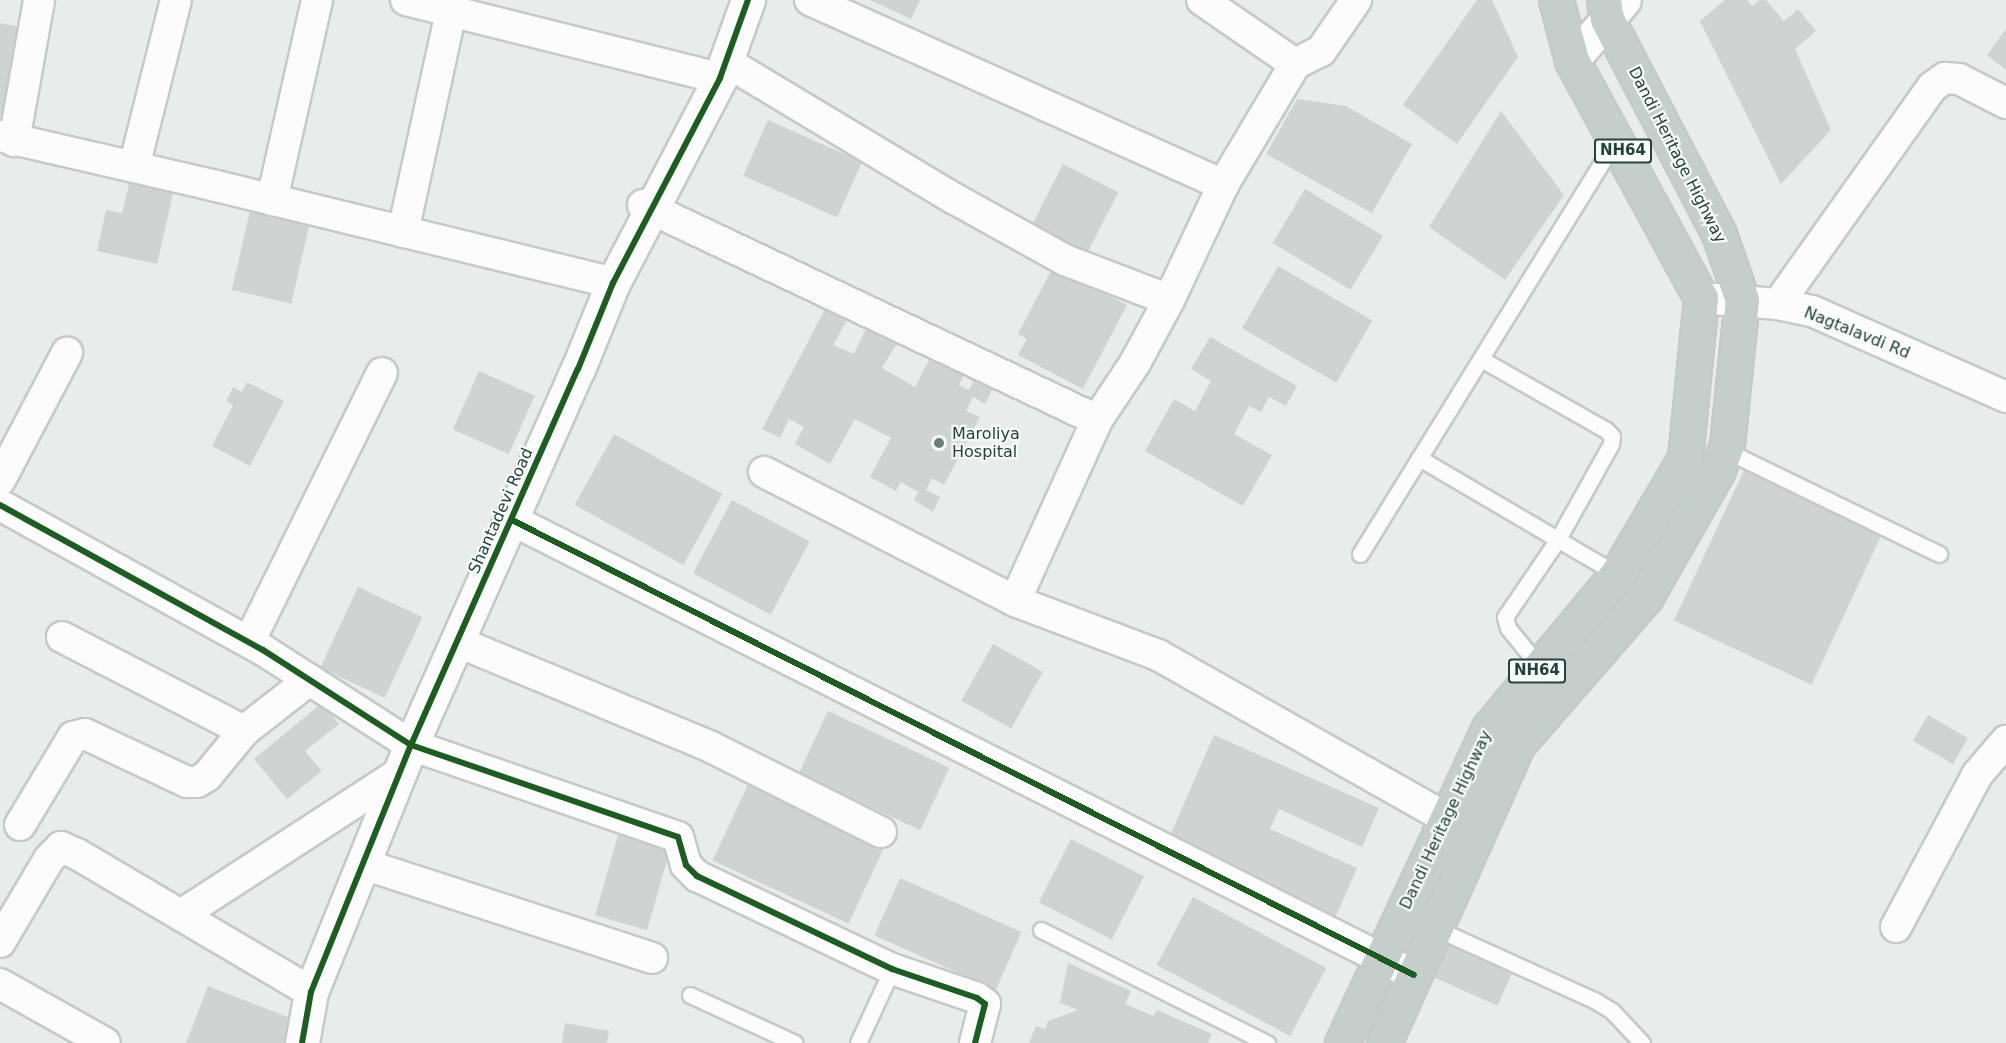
<!DOCTYPE html>
<html>
<head>
<meta charset="utf-8">
<style>
	body { margin:0 }
	#map { position:relative; width:2006px; height:1043px; overflow:hidden; background:#e8edeb; font-family:"DejaVu Sans",sans-serif }
	div>[style] { position:absolute }
	[style*='--x'] { left:calc(var(--x)*1px); top:calc(var(--y)*1px); width:calc(var(--w)*1px); rotate:calc(var(--a)*1deg) }
	.building>* { inset:0; background:#cfd4d2; transform-origin:0 0 }
	.roads { filter:drop-shadow(2px 0 #c5cac8) drop-shadow(-2px 0 #c5cac8) drop-shadow(0 2px #c5cac8) drop-shadow(0 -2px #c5cac8) }
	.service>* { height:15px; margin:-7.5px; padding:0 7.5px; transform-origin:7.5px; border-radius:7.5px; background:#fcfcfc }
	.minor>* { height:30px; margin:-15px; padding:0 15px; transform-origin:15px; border-radius:15px; background:#fcfcfc }
	.tertiary>* { height:33px; margin:-16.5px; padding:0 16.5px; transform-origin:16.5px; border-radius:16.5px; background:#fcfcfc }
	.secondary>* { height:33px; margin:-16.5px; padding:0 16.5px; transform-origin:16.5px; border-radius:16.5px; background:#fcfcfc }
	.trunk>* { height:33px; margin:-16.5px; padding:0 16.5px; transform-origin:16.5px; border-radius:16.5px; background:#c6cecc }
	.cycleway>* { height:6px; margin:-3px; padding:0 3px; transform-origin:3px; border-radius:3px; background:#1b5e20 }
	.dots>* { width:16px; height:16px; translate:-50% -50%; box-sizing:border-box; border:3px solid #f7fbf9; border-radius:50% }
	span { translate:-50% -50%; white-space:nowrap; text-align:center; line-height:1.15; -webkit-text-stroke:4.5px #f7fbf9; paint-order:stroke }
	.shield-label span { padding:2px 4px; background:#f7fbf9; border:2px solid; border-radius:4px; -webkit-text-stroke-width:0 }
	.shield-label { font-size:15px; color:#24423a; font-weight:700 }
	.street-label { font-size:16px; color:#24423a }
	.poi-label { font-size:16px; color:#24423a }
	.left { translate:0 -50%; text-align:left }
</style>
</head>
<body>
<div id="map">
	<div class="building">
		<i style="clip-path:polygon(870px 0,920px 0,911px 19px)"></i>
		<i style="clip-path:polygon(1477px 0,1492px 0,1518px 57px,1457px 144px,1403px 105px)"></i>
		<i style="clip-path:polygon(1725px 0,1747px 0,1752px 6px,1760px 0,1766px 0,1784px 21px,1798px 9px,1816px 31px,1795px 49px,1831px 130px,1781px 184px,1700px 21px)"></i>
		<i style="clip-path:polygon(0 23px,26px 28px,10px 117px,0 115px)"></i>
		<i style="clip-path:polygon(2006px 29px,2006px 70px,1987px 55px)"></i>
		<i style="clip-path:polygon(1297px 99px,1346px 106px,1412px 144px,1372px 213px,1266px 154px)"></i>
		<i style="clip-path:polygon(1501px 111px,1564px 195px,1505px 280px,1429px 227px)"></i>
		<i style="left:768px;top:120px;width:103px;height:61px;rotate:24deg"></i>
		<i style="left:1063px;top:164px;width:62px;height:71px;rotate:27deg"></i>
		<i style="clip-path:polygon(130px 180px,174px 189px,157px 264px,97px 251px,106px 210px,122px 213px)"></i>
		<i style="left:1305px;top:189px;width:91px;height:63px;rotate:31deg"></i>
		<i style="left:250px;top:211px;width:61px;height:81px;rotate:13deg"></i>
		<i style="left:1278px;top:266px;width:109px;height:72px;rotate:30deg"></i>
		<i style="clip-path:polygon(1053px 267px,1127px 305px,1083px 389px,1018px 355px,1027px 339px,1018px 334px)"></i>
		<i style="clip-path:polygon(825px 309px,847px 320px,833px 345px,854px 354px,868px 324px,899px 340px,882px 368px,915px 387px,932px 354px,965px 373px,959px 385px,969px 390px,974px 380px,992px 390px,985px 404px,973px 397px,966px 411px,980px 417px,944px 485px,932px 478px,926px 490px,940px 497px,933px 512px,914px 500px,918px 492px,901px 482px,896px 491px,870px 477px,891px 438px,855px 419px,830px 464px,795px 444px,804px 427px,789px 419px,780px 438px,762px 429px)"></i>
		<i style="clip-path:polygon(1210px 337px,1297px 386px,1286px 406px,1269px 397px,1261px 412px,1249px 406px,1234px 434px,1272px 455px,1243px 506px,1145px 451px,1174px 399px,1195px 411px,1211px 381px,1191px 369px)"></i>
		<i style="left:479px;top:371px;width:61px;height:64px;rotate:24deg"></i>
		<i style="clip-path:polygon(247px 382px,284px 401px,250px 466px,212px 446px,233px 405px,226px 401px,233px 387px,242px 392px)"></i>
		<i style="left:614px;top:434px;width:124px;height:81px;rotate:29deg"></i>
		<i style="left:1744px;top:470px;width:152px;height:166px;rotate:25deg"></i>
		<i style="left:732px;top:500px;width:88px;height:83px;rotate:28deg"></i>
		<i style="left:358px;top:587px;width:71px;height:89px;rotate:25deg"></i>
		<i style="left:993px;top:644px;width:57px;height:65px;rotate:29deg"></i>
		<i style="clip-path:polygon(322px 703px,339px 724px,305px 751px,322px 771px,287px 799px,254px 759px)"></i>
		<i style="left:828px;top:711px;width:134px;height:69px;rotate:25deg"></i>
		<i style="left:1928px;top:715px;width:46px;height:30px;rotate:30deg"></i>
		<i style="clip-path:polygon(1214px 735px,1379px 808px,1362px 847px,1279px 809px,1270px 829px,1357px 868px,1336px 916px,1168px 840px)"></i>
		<i style="left:751px;top:778px;width:150px;height:91px;rotate:25deg"></i>
		<i style="left:621px;top:825px;width:54px;height:94px;rotate:16deg"></i>
		<i style="left:1071px;top:839px;width:82px;height:71px;rotate:27deg"></i>
		<i style="left:900px;top:878px;width:133px;height:63px;rotate:24deg"></i>
		<i style="left:1193px;top:897px;width:151px;height:77px;rotate:28deg"></i>
		<i style="left:1437px;top:935px;width:84px;height:40px;rotate:24deg"></i>
		<i style="clip-path:polygon(1068px 963px,1131px 991px,1125px 1004px,1153px 1016px,1157px 1010px,1212px 1034px,1208px 1043px,1029px 1043px,1036px 1026px,1045px 1029px,1048px 1021px,1078px 1010px,1060px 1003px)"></i>
		<i style="clip-path:polygon(208px 986px,298px 1021px,290px 1043px,186px 1043px)"></i>
		<i style="clip-path:polygon(565px 1023px,609px 1031px,607px 1043px,562px 1043px)"></i>
	</div>
	<div class="roads">
		<div class="service">
			<i style="--x:1481;--y:359;--w:144;--a:29.6"></i>
			<i style="--x:1606;--y:430;--w:8;--a:45"></i>
			<i style="--x:1612;--y:436;--w:8;--a:97"></i>
			<i style="--x:1611;--y:444;--w:109;--a:119.2"></i>
			<i style="--x:1558;--y:539;--w:94;--a:124.2"></i>
			<i style="--x:1505;--y:617;--w:11;--a:75"></i>
			<i style="--x:1508;--y:628;--w:50;--a:50.6"></i>
			<i style="--x:1725;--y:450;--w:238;--a:25.9"></i>
			<i style="--x:1419;--y:458;--w:229;--a:30.4"></i>
			<i style="--x:1360;--y:554;--w:487;--a:-58.3"></i>
			<i style="--x:1435;--y:928;--w:175;--a:24.4"></i>
			<i style="--x:1594;--y:1000;--w:21;--a:31"></i>
			<i style="--x:1612;--y:1011;--w:44;--a:46.8"></i>
			<i style="--x:1041;--y:930;--w:253;--a:26.6"></i>
			<i style="--x:690;--y:995;--w:115;--a:24.6"></i>
			<i style="--x:858;--y:1043;--w:81;--a:-65.3"></i>
		</div>
		<div class="minor">
			<i style="--x:406;--y:0;--w:324;--a:14"></i>
			<i style="--x:810;--y:0;--w:453;--a:24.1"></i>
			<i style="--x:1202;--y:0;--w:113;--a:34.5"></i>
			<i style="--x:725;--y:61;--w:268;--a:31"></i>
			<i style="--x:955;--y:199;--w:126;--a:29"></i>
			<i style="--x:1065;--y:260;--w:111;--a:21"></i>
			<i style="--x:0;--y:136;--w:222;--a:13"></i>
			<i style="--x:216;--y:186;--w:409;--a:13.7"></i>
			<i style="--x:14;--y:141;--w:143;--a:-79.9"></i>
			<i style="--x:134;--y:167;--w:172;--a:-75.9"></i>
			<i style="--x:272;--y:200;--w:205;--a:-77.3"></i>
			<i style="--x:643;--y:205;--w:502;--a:25.34"></i>
			<i style="--x:403;--y:232;--w:226;--a:-77.7"></i>
			<i style="--x:1701;--y:298;--w:77;--a:4.5"></i>
			<i style="--x:1778;--y:304;--w:35;--a:12"></i>
			<i style="--x:1812;--y:311;--w:212;--a:23.9"></i>
			<i style="--x:1778;--y:304;--w:266;--a:-54.6"></i>
			<i style="--x:1932;--y:87;--w:16;--a:-35"></i>
			<i style="--x:1945;--y:78;--w:14;--a:4"></i>
			<i style="--x:1959;--y:79;--w:53;--a:27.1"></i>
			<i style="--x:764;--y:472;--w:282;--a:27.2"></i>
			<i style="--x:1015;--y:601;--w:153;--a:20.7"></i>
			<i style="--x:1158;--y:655;--w:331;--a:29.5"></i>
			<i style="--x:0;--y:480;--w:144;--a:-62.2"></i>
			<i style="--x:0;--y:505;--w:300;--a:28.9"></i>
			<i style="--x:263;--y:650;--w:176;--a:32.7"></i>
			<i style="--x:411;--y:745;--w:282;--a:19"></i>
			<i style="--x:678;--y:837;--w:29;--a:74"></i>
			<i style="--x:686;--y:865;--w:16;--a:45"></i>
			<i style="--x:697;--y:876;--w:216;--a:25.5"></i>
			<i style="--x:892;--y:969;--w:90;--a:18.8"></i>
			<i style="--x:977;--y:998;--w:10;--a:37"></i>
			<i style="--x:985;--y:1004;--w:40;--a:104.4"></i>
			<i style="--x:512;--y:520;--w:1010;--a:26.77"></i>
			<i style="--x:1015;--y:601;--w:199;--a:-65.6"></i>
			<i style="--x:1097;--y:420;--w:69;--a:-56.3"></i>
			<i style="--x:1135;--y:363;--w:72;--a:-61.6"></i>
			<i style="--x:1169;--y:300;--w:127;--a:-64.8"></i>
			<i style="--x:1223;--y:185;--w:141;--a:-59.2"></i>
			<i style="--x:1295;--y:64;--w:29;--a:-27"></i>
			<i style="--x:1321;--y:51;--w:62;--a:-55.5"></i>
			<i style="--x:62;--y:637;--w:205;--a:27.3"></i>
			<i style="--x:249;--y:642;--w:300;--a:-63.7"></i>
			<i style="--x:458;--y:642;--w:274;--a:22.5"></i>
			<i style="--x:711;--y:747;--w:190;--a:26.6"></i>
			<i style="--x:20;--y:825;--w:103;--a:-58.9"></i>
			<i style="--x:73;--y:737;--w:12;--a:-14"></i>
			<i style="--x:85;--y:734;--w:113;--a:25.2"></i>
			<i style="--x:187;--y:782;--w:10;--a:0"></i>
			<i style="--x:197;--y:782;--w:12;--a:-31"></i>
			<i style="--x:207;--y:776;--w:58;--a:-50.6"></i>
			<i style="--x:244;--y:731;--w:83;--a:-38.1"></i>
			<i style="--x:363;--y:864;--w:304;--a:18"></i>
			<i style="--x:181;--y:915;--w:262;--a:-33"></i>
			<i style="--x:1896;--y:927;--w:172;--a:-61.9"></i>
			<i style="--x:1977;--y:775;--w:45;--a:-49.5"></i>
			<i style="--x:0;--y:942;--w:96;--a:-59.4"></i>
			<i style="--x:49;--y:859;--w:17;--a:-45"></i>
			<i style="--x:61;--y:847;--w:17;--a:24"></i>
			<i style="--x:77;--y:854;--w:272;--a:30.5"></i>
			<i style="--x:0;--y:984;--w:120;--a:29.3"></i>
		</div>
		<div class="tertiary">
			<i style="--x:302;--y:1043;--w:52;--a:-80"></i>
			<i style="--x:311;--y:992;--w:266;--a:-68"></i>
			<i style="--x:411;--y:745;--w:411;--a:-66.1"></i>
			<i style="--x:578;--y:369;--w:93;--a:-67.9"></i>
			<i style="--x:613;--y:283;--w:231;--a:-62.4"></i>
			<i style="--x:720;--y:78;--w:83;--a:-70.3"></i>
		</div>
		<div class="secondary">
			<i style="--x:1572;--y:60;--w:79;--a:-49.1"></i>
		</div>
		<div class="trunk">
			<i style="--x:1342;--y:1043;--w:348;--a:-65"></i>
			<i style="--x:1489;--y:728;--w:200;--a:-50.3"></i>
			<i style="--x:1617;--y:574;--w:134;--a:-59.6"></i>
			<i style="--x:1685;--y:458;--w:161;--a:-84.3"></i>
			<i style="--x:1701;--y:298;--w:271;--a:-118.5"></i>
			<i style="--x:1572;--y:60;--w:62;--a:-104.9"></i>
			<i style="--x:1384;--y:1043;--w:326;--a:-65.9"></i>
			<i style="--x:1517;--y:745;--w:195;--a:-49"></i>
			<i style="--x:1645;--y:598;--w:147;--a:-60.3"></i>
			<i style="--x:1718;--y:470;--w:28;--a:-71"></i>
			<i style="--x:1727;--y:444;--w:145;--a:-84.1"></i>
			<i style="--x:1742;--y:300;--w:70;--a:-109.2"></i>
			<i style="--x:1719;--y:234;--w:242;--a:-117.5"></i>
			<i style="--x:1607;--y:19;--w:19;--a:-99"></i>
		</div>
	</div>
	<div class="cycleway">
		<i style="--x:0;--y:505;--w:300;--a:28.9"></i>
		<i style="--x:263;--y:650;--w:176;--a:32.7"></i>
		<i style="--x:411;--y:745;--w:282;--a:19"></i>
		<i style="--x:678;--y:837;--w:29;--a:74"></i>
		<i style="--x:686;--y:865;--w:16;--a:45"></i>
		<i style="--x:697;--y:876;--w:216;--a:25.5"></i>
		<i style="--x:892;--y:969;--w:90;--a:18.8"></i>
		<i style="--x:977;--y:998;--w:10;--a:37"></i>
		<i style="--x:985;--y:1004;--w:40;--a:104.4"></i>
		<i style="--x:512;--y:520;--w:1010;--a:26.77"></i>
		<i style="--x:302;--y:1043;--w:52;--a:-80"></i>
		<i style="--x:311;--y:992;--w:266;--a:-68"></i>
		<i style="--x:411;--y:745;--w:411;--a:-66.1"></i>
		<i style="--x:578;--y:369;--w:93;--a:-67.9"></i>
		<i style="--x:613;--y:283;--w:231;--a:-62.4"></i>
		<i style="--x:720;--y:78;--w:83;--a:-70.3"></i>
	</div>
	<div class="dots">
		<i style="left:939px;top:443px;background:#697e78"></i>
	</div>
	<div class="shield-label">
		<span style="left:1623px;top:151px">NH64</span>
		<span style="left:1537px;top:671px">NH64</span>
	</div>
	<div class="street-label">
		<span style="left:1677px;top:155px;rotate:63deg">Dandi Heritage Highway</span>
		<span style="left:1857px;top:333px;rotate:22deg">Nagtalavdi Rd</span>
		<span style="left:501px;top:511px;rotate:-66deg">Shantadevi Road</span>
		<span style="left:1446px;top:820px;rotate:-65deg">Dandi Heritage Highway</span>
	</div>
	<div class="poi-label">
		<span class="left" style="left:952px;top:443px">Maroliya<br>Hospital</span>
	</div>
</div>
</body>
</html>
